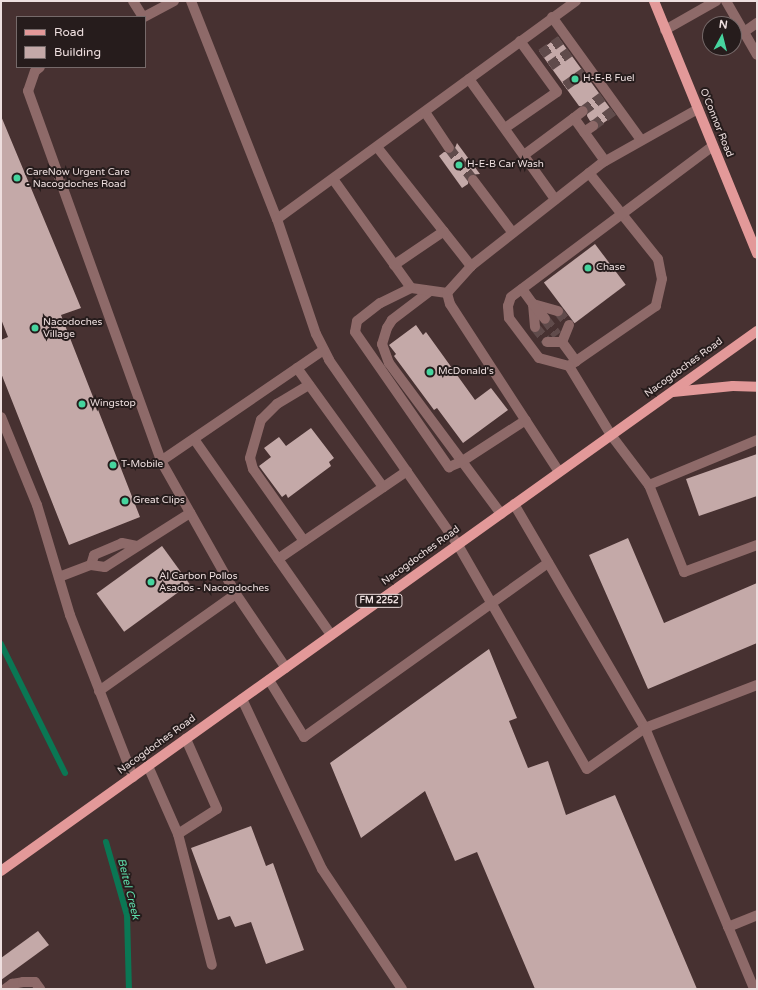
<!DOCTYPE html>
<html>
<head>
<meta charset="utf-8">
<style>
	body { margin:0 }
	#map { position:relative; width:758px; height:990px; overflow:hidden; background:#473131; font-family:"Varela Round",sans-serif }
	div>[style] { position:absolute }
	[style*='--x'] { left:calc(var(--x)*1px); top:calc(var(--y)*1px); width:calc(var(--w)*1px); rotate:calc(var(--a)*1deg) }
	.stream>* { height:6px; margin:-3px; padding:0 3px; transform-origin:3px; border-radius:3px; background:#0a7754 }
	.building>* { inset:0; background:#c4a9a8; transform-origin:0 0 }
	.minor-tunnel>* { height:10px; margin-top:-5px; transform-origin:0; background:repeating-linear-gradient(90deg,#604b4b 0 10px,transparent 0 15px) }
	.minor>* { height:10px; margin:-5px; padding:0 5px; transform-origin:5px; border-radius:5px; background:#8e6a69 }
	.major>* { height:10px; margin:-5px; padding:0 5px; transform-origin:5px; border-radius:5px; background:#e39999 }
	.dots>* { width:11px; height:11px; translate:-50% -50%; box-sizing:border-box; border:2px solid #261c1c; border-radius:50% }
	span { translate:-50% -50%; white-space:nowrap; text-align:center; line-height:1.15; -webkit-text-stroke:4px #261c1c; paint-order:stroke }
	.shield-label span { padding:1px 3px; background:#261c1c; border:1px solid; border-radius:3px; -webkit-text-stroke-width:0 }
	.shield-label { font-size:9px; color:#eedfdf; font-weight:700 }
	.poi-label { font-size:10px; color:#eedfdf }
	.left { translate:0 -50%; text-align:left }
	.street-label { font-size:10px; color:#eedfdf }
	.water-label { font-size:11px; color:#5ddba9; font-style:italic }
	.frame { position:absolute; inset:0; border:2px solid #eedfdf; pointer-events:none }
	.legend { position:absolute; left:16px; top:16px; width:130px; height:52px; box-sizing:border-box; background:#261c1c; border:1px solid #766a6a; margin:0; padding:5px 7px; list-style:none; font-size:12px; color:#eedfdf }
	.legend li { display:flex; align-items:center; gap:8px; height:20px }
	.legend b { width:20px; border:1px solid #766a6a }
	.north { position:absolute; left:702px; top:16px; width:40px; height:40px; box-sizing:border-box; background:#261c1c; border:1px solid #766a6a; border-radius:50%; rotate:7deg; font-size:11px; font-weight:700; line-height:16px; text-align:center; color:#eedfdf }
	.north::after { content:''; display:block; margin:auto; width:14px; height:18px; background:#46d49e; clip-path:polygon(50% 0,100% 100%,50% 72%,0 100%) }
</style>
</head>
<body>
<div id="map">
	<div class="stream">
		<i style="--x:1;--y:644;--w:144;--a:63.6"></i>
		<i style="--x:106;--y:842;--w:76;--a:74"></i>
		<i style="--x:127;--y:915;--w:74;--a:88.5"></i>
	</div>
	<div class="building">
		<i style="clip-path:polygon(558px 37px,615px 115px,599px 126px,596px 120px,590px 121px,587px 116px,588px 107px,579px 106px,539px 51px)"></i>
		<i style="clip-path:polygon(1px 116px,81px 308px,61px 315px,140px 517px,69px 545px,1px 373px,1px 340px,8px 337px,1px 319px)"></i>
		<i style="clip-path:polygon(457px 143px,480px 174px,469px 175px,468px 184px,462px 188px,439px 156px,444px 152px,453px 153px)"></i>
		<i style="left:595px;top:244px;width:51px;height:64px;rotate:53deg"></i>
		<i style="clip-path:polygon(416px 325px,423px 335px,426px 332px,475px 400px,491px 388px,508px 410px,463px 443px,437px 408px,434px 410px,394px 356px,396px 354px,389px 345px)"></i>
		<i style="clip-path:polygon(311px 428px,334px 458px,329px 462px,331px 466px,288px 498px,286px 494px,282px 497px,259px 466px,271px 457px,264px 448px,279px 437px,286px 446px)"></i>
		<i style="clip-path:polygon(757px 454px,757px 496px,699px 516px,686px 479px)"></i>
		<i style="clip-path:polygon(628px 538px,664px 623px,757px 583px,757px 643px,648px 689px,589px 555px)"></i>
		<i style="left:162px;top:546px;width:47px;height:81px;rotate:54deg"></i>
		<i style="clip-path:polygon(489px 649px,517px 718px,509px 721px,528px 768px,548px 761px,566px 815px,615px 795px,697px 989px,535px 989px,477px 852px,455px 861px,425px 791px,361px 838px,330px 763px)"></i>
		<i style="clip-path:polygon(251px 826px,266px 866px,273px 863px,304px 950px,266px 964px,251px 922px,235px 927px,230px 916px,218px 920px,191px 848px)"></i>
		<i style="clip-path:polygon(38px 931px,49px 945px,1px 980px,1px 958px)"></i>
	</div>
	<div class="minor-tunnel">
		<i style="--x:541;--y:54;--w:24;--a:-35"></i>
		<i style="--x:550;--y:66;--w:24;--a:-35"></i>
		<i style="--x:565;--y:86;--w:24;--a:-35"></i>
		<i style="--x:583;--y:111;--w:24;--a:-36"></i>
		<i style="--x:593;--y:126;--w:25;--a:-37"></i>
		<i style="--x:449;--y:148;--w:40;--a:53"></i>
		<i style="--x:558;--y:311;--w:18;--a:52"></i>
		<i style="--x:545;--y:319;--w:20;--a:53"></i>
		<i style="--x:535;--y:327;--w:19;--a:51"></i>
	</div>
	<div class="minor">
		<i style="--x:133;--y:1;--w:19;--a:58"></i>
		<i style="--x:191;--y:1;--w:234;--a:68.5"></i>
		<i style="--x:576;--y:1;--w:370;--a:143.9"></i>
		<i style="--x:277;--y:219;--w:121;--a:71.3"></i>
		<i style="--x:316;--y:334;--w:29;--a:63"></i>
		<i style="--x:329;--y:360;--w:226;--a:55.1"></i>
		<i style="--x:458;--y:545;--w:258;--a:60.1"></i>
		<i style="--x:587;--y:769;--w:71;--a:-35.3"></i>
		<i style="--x:645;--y:728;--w:120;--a:-21"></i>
		<i style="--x:726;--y:1;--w:62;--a:60.1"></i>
		<i style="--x:144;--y:17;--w:34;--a:-28"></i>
		<i style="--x:552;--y:17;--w:152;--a:54.1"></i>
		<i style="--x:665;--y:30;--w:59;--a:-29.6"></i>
		<i style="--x:744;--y:32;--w:16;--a:-35"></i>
		<i style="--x:40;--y:67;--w:6;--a:141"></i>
		<i style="--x:35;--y:71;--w:21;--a:109"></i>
		<i style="--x:28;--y:91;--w:393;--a:70.2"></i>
		<i style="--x:161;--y:461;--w:197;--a:-34.3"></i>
		<i style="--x:469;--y:79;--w:148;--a:54.4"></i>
		<i style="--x:425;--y:112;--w:43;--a:56.3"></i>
		<i style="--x:574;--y:118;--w:11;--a:-38"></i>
		<i style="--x:505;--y:128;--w:63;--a:-34.7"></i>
		<i style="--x:557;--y:92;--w:63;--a:-126"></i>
		<i style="--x:584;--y:132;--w:11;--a:-34"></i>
		<i style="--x:377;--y:147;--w:152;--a:51.7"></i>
		<i style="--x:524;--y:155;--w:62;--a:-36.5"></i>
		<i style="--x:574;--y:118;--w:53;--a:54.2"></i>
		<i style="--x:589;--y:173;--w:110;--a:51.3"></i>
		<i style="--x:658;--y:259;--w:20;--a:79"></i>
		<i style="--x:662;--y:279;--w:28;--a:103"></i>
		<i style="--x:656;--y:306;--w:106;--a:145.4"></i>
		<i style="--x:569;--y:366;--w:81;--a:58.7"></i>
		<i style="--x:611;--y:435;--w:63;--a:52.8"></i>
		<i style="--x:649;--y:485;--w:94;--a:68.1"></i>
		<i style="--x:684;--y:572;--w:78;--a:-20.3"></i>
		<i style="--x:333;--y:179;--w:134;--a:54.4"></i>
		<i style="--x:473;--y:180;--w:66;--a:53"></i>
		<i style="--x:394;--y:265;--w:60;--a:-34.2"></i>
		<i style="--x:522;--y:289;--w:19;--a:54"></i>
		<i style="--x:533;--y:304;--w:26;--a:16"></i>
		<i style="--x:430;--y:291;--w:48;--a:142.7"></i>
		<i style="--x:392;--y:320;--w:9;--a:122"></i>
		<i style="--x:387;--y:328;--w:17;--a:107"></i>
		<i style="--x:382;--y:344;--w:20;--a:70"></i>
		<i style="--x:389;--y:363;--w:188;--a:53.4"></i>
		<i style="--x:447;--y:293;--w:36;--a:-172"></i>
		<i style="--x:411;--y:288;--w:34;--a:154"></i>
		<i style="--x:380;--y:303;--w:29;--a:142"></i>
		<i style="--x:357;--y:321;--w:11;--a:100"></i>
		<i style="--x:355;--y:332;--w:165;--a:55.2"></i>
		<i style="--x:449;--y:467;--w:13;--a:-23"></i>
		<i style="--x:461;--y:462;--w:77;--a:-32.9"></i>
		<i style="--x:447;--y:293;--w:36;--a:-48"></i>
		<i style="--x:471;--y:266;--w:167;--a:-38.2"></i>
		<i style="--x:602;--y:163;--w:110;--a:-29.4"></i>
		<i style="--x:447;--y:293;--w:11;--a:75"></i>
		<i style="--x:450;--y:304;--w:200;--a:57"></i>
		<i style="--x:533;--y:304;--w:23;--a:85"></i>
		<i style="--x:533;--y:304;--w:19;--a:51"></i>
		<i style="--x:569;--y:325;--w:18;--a:112"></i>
		<i style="--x:562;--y:342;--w:24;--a:54"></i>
		<i style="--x:547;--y:342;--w:15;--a:0"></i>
		<i style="--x:569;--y:366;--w:31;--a:-165"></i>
		<i style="--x:539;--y:358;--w:50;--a:-126.9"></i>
		<i style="--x:509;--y:318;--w:12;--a:-95"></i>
		<i style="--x:508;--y:306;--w:9;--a:-72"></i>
		<i style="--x:511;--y:297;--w:252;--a:-36.8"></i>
		<i style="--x:297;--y:368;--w:147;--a:54.1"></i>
		<i style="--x:1;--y:417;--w:95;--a:67.8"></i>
		<i style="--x:37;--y:505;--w:115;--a:73.3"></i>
		<i style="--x:70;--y:615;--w:174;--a:68.7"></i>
		<i style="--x:194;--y:439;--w:239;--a:55"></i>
		<i style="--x:161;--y:461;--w:153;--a:60.6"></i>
		<i style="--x:649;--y:485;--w:117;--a:-22.6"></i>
		<i style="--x:514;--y:504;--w:259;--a:59.7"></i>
		<i style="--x:645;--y:728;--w:283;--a:67.3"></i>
		<i style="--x:304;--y:541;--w:88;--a:-125.3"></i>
		<i style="--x:253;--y:469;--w:11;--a:-105"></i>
		<i style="--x:250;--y:458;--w:40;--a:-74"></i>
		<i style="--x:261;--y:420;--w:23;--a:-45"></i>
		<i style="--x:277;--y:404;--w:37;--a:-31"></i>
		<i style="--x:278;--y:559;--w:156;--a:-34.3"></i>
		<i style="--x:91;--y:565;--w:10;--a:-73"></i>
		<i style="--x:94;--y:555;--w:30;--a:-23"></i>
		<i style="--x:122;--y:543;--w:15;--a:11"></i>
		<i style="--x:59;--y:577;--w:34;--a:-21"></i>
		<i style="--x:91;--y:565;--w:14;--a:8"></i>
		<i style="--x:105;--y:567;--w:101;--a:-32.4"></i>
		<i style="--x:269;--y:680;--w:67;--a:58.4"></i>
		<i style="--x:304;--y:737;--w:300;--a:-35.5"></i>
		<i style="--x:99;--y:691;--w:168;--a:-35.3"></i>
		<i style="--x:236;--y:594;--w:89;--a:56"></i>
		<i style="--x:242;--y:699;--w:188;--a:64.8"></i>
		<i style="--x:322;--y:869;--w:144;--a:56.3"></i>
		<i style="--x:148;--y:766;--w:74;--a:66.2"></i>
		<i style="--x:178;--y:834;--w:46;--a:-32.7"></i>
		<i style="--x:217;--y:809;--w:77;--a:-113.9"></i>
		<i style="--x:178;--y:834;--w:135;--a:75.5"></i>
		<i style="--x:728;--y:927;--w:31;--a:-22"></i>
		<i style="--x:5;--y:989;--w:9;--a:-36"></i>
		<i style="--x:12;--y:984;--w:11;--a:-10"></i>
		<i style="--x:23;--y:982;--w:12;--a:0"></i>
		<i style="--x:35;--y:982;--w:9;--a:54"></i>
	</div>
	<div class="major">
		<i style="--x:654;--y:1;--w:273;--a:67.8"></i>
		<i style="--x:673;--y:392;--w:60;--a:-5.7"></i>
		<i style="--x:733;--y:386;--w:24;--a:2"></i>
		<i style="--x:1;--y:871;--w:929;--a:-35.54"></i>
	</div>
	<div class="dots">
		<i style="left:575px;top:79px;background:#46d49e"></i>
		<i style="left:459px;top:165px;background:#46d49e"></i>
		<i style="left:17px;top:178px;background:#46d49e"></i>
		<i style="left:588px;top:268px;background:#46d49e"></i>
		<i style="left:35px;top:328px;background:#46d49e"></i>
		<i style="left:430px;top:372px;background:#46d49e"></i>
		<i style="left:82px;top:404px;background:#46d49e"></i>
		<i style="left:113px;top:465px;background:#46d49e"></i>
		<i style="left:125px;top:501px;background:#46d49e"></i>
		<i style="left:151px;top:582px;background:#46d49e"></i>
	</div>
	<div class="shield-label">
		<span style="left:379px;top:601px">FM 2252</span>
	</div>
	<div class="poi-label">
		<span class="left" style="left:583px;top:79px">H-E-B Fuel</span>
		<span class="left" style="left:467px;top:165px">H-E-B Car Wash</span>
		<span class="left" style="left:26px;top:178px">CareNow Urgent Care<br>- Nacogdoches Road</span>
		<span class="left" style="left:596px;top:268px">Chase</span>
		<span class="left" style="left:43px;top:328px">Nacodoches<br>Village</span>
		<span class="left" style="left:438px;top:372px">McDonald's</span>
		<span class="left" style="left:90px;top:404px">Wingstop</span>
		<span class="left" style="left:121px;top:465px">T-Mobile</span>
		<span class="left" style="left:133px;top:501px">Great Clips</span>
		<span class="left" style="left:159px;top:582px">Al Carbon Pollos<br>Asados - Nacogdoches</span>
	</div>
	<div class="street-label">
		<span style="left:716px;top:123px;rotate:68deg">O'Connor Road</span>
		<span style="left:684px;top:368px;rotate:-36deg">Nacogdoches Road</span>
		<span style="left:421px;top:556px;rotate:-36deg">Nacogdoches Road</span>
		<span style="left:157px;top:745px;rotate:-36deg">Nacogdoches Road</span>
	</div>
	<div class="water-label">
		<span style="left:128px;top:889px;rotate:76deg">Beitel Creek</span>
	</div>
	<div class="frame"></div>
	<ul class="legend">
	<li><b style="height:5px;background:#e39999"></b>Road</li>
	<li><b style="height:11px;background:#c4a9a8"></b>Building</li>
	</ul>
	<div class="north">N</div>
</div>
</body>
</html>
